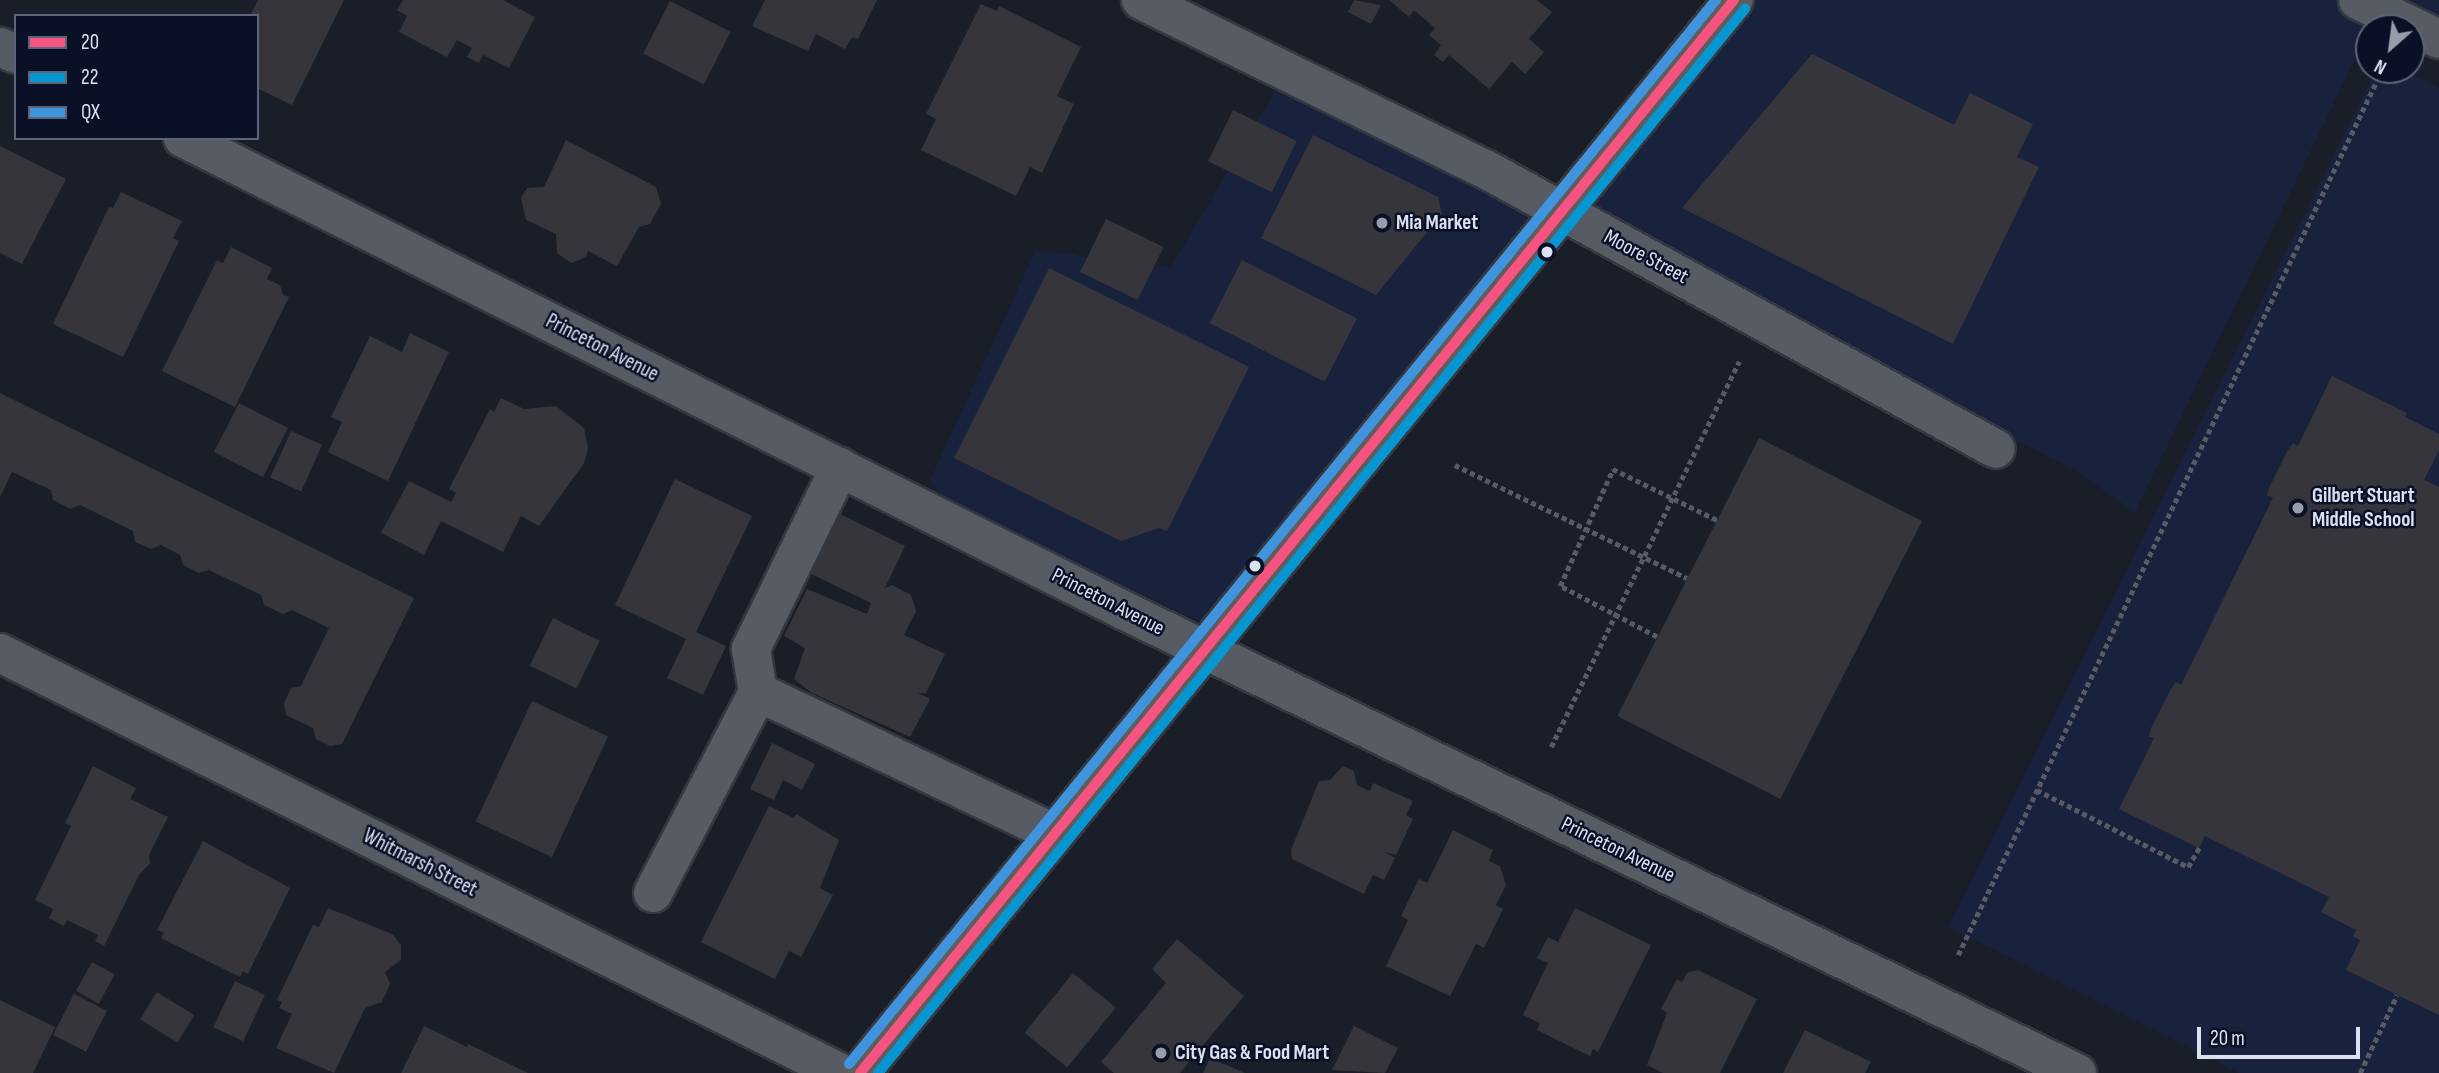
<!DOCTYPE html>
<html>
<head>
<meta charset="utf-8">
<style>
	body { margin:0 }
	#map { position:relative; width:2439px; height:1073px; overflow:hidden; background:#191e29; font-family:"Sofia Sans Condensed",sans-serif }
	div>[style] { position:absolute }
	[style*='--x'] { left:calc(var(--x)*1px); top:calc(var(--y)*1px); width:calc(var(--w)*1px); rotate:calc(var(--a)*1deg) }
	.built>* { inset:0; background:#19223c }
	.building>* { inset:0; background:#37353c; transform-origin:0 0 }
	.path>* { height:4.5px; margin-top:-2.25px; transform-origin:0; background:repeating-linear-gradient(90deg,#585b65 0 5px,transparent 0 8.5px) }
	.roads { filter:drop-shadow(2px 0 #353841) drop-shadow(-2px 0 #353841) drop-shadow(0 2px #353841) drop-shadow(0 -2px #353841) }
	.minor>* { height:38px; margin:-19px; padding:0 19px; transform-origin:19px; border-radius:19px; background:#575b64 }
	.major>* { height:38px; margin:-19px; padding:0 19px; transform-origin:19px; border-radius:19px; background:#5e5d5c }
	.bus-1>* { height:10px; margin:-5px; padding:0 5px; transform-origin:5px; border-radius:5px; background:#f65381 }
	.bus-2>* { height:10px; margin:-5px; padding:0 5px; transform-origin:5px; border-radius:5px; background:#0696d2 }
	.bus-3>* { height:10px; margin:-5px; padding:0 5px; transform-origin:5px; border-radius:5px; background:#4094de }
	.dots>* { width:19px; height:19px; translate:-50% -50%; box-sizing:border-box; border:4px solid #0a1026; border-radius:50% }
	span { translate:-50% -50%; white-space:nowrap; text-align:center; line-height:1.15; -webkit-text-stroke:5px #0a1026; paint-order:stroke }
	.poi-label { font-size:21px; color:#dbe1f0; font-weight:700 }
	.left { translate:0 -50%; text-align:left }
	.street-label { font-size:21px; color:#dbe1f0 }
	.legend { position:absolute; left:14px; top:14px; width:245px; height:126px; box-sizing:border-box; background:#0a1026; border:2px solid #5e6477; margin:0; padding:9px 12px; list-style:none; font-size:21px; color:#dbe1f0 }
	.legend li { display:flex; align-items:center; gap:14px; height:35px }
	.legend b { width:35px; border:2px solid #5e6477 }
	.north { position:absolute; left:2355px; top:14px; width:70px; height:70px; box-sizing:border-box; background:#0a1026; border:2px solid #5e6477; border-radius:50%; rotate:208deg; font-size:19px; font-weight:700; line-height:28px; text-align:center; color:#dbe1f0 }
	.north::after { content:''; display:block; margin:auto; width:24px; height:32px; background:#979daa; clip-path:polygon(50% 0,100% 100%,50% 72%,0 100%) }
	.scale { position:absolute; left:2197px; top:1027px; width:163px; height:32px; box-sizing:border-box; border:4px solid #dbe1f0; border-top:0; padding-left:9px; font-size:21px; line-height:24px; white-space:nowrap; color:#dbe1f0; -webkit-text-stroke:5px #0a1026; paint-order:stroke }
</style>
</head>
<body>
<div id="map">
	<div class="built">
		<i style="clip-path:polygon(1719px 0,2384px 0,2135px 512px,2072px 469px,1795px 329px,1558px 192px,1205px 620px,1189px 617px,940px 494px,930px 480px,1035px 252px,1071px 253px,1129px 272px,1149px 266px,1171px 267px,1295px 57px,1562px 188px)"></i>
		<i style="clip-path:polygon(2404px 0,2439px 0,2439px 19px)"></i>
		<i style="clip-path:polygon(2376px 70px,2402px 70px,2439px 88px,2439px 1073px,2239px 1073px,1948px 927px)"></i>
	</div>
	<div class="building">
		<i style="clip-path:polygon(258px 0,344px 0,292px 105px,257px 88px,257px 16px,250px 16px)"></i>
		<i style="clip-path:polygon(403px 0,503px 0,535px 17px,509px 68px,483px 55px,479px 63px,467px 57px,472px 48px,457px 40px,447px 57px,399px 32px,407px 16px,397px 10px)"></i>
		<i style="clip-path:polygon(765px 0,877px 0,858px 39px,852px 37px,845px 49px,816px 34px,808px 51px,752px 26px)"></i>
		<i style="clip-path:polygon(1354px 0,1381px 5px,1371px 24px,1348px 12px)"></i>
		<i style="clip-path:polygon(1389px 0,1537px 0,1552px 12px,1529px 39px,1544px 52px,1525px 74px,1512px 62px,1489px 89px,1449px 55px,1443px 62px,1434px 55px,1441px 45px,1429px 35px,1435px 28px,1414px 10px,1409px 17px)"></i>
		<i style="left:670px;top:1px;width:68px;height:59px;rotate:27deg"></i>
		<i style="clip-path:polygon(981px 4px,997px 11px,999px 6px,1081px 47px,1057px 96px,1074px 104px,1042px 173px,1030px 167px,1016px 196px,921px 150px,936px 119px,926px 114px)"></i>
		<i style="clip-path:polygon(1812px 54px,1954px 125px,1970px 93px,2033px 124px,2017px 157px,2039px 167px,1953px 344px,1682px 208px)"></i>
		<i style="left:1233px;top:110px;width:71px;height:57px;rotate:26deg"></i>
		<i style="clip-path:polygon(1313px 135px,1438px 197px,1442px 214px,1376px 295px,1261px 238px)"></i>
		<i style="clip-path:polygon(566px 140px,656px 187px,661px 204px,650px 224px,639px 227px,617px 266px,588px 251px,586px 257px,571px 263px,557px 253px,556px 234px,526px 220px,521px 198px,527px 188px,544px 187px)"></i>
		<i style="clip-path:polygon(0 146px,66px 179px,22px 264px,0 253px)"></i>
		<i style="clip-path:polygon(121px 192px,182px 221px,173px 238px,179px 241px,123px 357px,53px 324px,109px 207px,113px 208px)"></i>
		<i style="left:1106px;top:219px;width:64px;height:59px;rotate:26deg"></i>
		<i style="clip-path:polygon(231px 247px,272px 268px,267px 279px,280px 285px,283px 295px,289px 297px,235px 407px,162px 371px,217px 260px,223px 263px)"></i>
		<i style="left:1242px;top:260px;width:129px;height:71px;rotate:27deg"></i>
		<i style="clip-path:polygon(1049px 268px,1249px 367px,1167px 531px,1159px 528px,1121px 541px,954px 458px)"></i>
		<i style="clip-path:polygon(410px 333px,449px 352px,388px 481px,328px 452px,342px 422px,331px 417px,370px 336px,402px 352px)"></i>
		<i style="clip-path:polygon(2332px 376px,2407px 413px,2405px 417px,2439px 434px,2439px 450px,2424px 480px,2439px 487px,2439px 1015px,2346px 970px,2360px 940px,2353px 937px,2356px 930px,2321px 912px,2329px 897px,2205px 836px,2199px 848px,2119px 809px,2154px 738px,2149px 737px,2151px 728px,2171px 689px,2176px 682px,2181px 685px,2273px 498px,2267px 495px,2269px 488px,2288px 450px,2293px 443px,2298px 446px)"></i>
		<i style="clip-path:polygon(0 393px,414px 598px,342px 744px,330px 746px,316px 739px,313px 728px,286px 715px,284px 703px,291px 688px,301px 686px,329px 628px,292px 610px,283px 614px,264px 605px,261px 595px,209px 570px,199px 573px,183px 565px,180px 555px,161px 545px,151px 549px,135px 542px,133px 531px,80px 505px,70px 509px,53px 500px,51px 490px,12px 472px,0 497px)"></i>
		<i style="clip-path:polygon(501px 398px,524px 409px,556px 406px,584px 428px,588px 448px,584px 463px,539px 526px,521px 516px,503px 552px,441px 521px,424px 555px,381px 533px,409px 481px,451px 502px,456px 493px,449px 489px,490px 409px,494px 412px)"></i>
		<i style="left:239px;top:403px;width:55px;height:55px;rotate:27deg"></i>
		<i style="left:291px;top:431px;width:34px;height:51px;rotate:24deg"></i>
		<i style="left:1759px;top:438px;width:183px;height:312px;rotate:27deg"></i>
		<i style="clip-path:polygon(675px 479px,752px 516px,696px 632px,726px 646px,703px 695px,667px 678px,686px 639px,615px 605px)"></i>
		<i style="clip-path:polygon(832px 510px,905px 546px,885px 588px,892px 585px,911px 595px,916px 611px,904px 635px,945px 654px,926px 693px,918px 693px,930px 699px,910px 737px,812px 693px,794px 679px,805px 648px,784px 636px,807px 589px,867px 614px,871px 603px,803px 570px)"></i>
		<i style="left:553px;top:618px;width:52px;height:53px;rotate:26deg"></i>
		<i style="left:532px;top:701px;width:84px;height:133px;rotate:25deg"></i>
		<i style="clip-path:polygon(772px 743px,815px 764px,802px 790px,783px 780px,774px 800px,750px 789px)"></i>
		<i style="clip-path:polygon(93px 766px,136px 788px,130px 799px,168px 817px,149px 855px,150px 863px,139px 875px,104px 946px,95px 941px,98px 935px,67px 920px,64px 926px,49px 918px,53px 909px,35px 900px,71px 826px,65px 823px)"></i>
		<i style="clip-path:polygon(1343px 766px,1354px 771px,1357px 785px,1370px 791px,1373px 783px,1413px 801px,1406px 815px,1413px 819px,1396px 855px,1384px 852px,1395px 858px,1384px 880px,1373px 875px,1364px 894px,1292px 859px,1291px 850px,1319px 781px,1330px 780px)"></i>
		<i style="clip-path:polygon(769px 806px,794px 818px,796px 814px,839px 840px,820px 888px,833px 895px,801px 957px,789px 951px,775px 979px,701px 942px)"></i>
		<i style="clip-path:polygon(1453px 830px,1493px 850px,1489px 861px,1500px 866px,1506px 885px,1496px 905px,1503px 909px,1484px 948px,1476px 944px,1450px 996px,1386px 966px,1408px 920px,1401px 916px,1419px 879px,1427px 883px)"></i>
		<i style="clip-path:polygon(203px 841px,290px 888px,248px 974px,243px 971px,240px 977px,161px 938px,164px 933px,157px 930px)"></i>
		<i style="clip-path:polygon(328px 908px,392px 934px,401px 945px,401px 960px,385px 972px,390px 984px,382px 1002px,365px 1008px,334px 1073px,276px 1048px,292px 1014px,279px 1008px,282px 1002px,277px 1000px,313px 925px,319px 927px)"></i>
		<i style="clip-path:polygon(1575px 908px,1651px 945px,1598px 1052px,1593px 1049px,1590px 1056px,1537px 1030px,1540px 1023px,1523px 1015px,1548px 963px,1537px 958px,1548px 937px,1558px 942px)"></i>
		<i style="clip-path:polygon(1177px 939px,1244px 996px,1180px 1073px,1114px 1073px,1101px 1062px,1166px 983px,1152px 969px)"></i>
		<i style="left:92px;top:962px;width:26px;height:33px;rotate:29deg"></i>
		<i style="clip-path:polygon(1698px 970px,1757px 999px,1720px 1073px,1663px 1073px,1647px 1065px,1667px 1013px,1661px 1009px,1677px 979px,1682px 982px,1687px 973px)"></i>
		<i style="left:1073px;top:973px;width:55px;height:77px;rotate:39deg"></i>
		<i style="left:235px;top:981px;width:33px;height:51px;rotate:25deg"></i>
		<i style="left:157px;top:992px;width:44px;height:32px;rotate:32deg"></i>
		<i style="left:74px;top:994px;width:37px;height:46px;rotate:27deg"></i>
		<i style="clip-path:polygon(0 1000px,55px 1027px,33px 1073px,0 1073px)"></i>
		<i style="clip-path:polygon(424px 1026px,467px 1047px,468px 1044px,528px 1073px,401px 1073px)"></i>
		<i style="clip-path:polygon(1354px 1026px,1398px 1048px,1385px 1073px,1332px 1070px)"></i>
		<i style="clip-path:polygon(1805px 1030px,1871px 1062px,1865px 1073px,1783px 1073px)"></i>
		<i style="clip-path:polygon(1210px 1058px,1245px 1073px,1203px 1073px)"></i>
	</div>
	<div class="path">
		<i style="--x:1455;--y:465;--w:258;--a:26"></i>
		<i style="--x:1657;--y:637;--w:110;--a:-152.3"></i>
		<i style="--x:1560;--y:586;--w:128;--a:-65.6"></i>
		<i style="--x:1613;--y:469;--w:116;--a:26.1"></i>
		<i style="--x:1551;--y:747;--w:429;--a:-64"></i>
		<i style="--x:2037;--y:790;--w:169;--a:27"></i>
		<i style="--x:2188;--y:867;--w:22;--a:-60"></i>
		<i style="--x:1958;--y:955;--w:981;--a:-64.4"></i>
		<i style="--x:2360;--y:1073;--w:86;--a:-64.6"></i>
	</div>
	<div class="roads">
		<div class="minor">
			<i style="--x:1141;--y:0;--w:386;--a:26.2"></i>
			<i style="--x:1487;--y:170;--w:580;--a:28.73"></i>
			<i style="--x:2358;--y:0;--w:90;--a:25.7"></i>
			<i style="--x:0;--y:47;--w:17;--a:24"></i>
			<i style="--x:183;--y:138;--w:1056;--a:26.66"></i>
			<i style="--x:1127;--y:612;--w:1056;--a:25.89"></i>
			<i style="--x:840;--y:467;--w:203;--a:116.1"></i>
			<i style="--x:751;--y:649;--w:44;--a:80.8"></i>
			<i style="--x:758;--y:692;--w:328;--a:25.5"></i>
			<i style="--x:0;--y:653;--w:940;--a:26.54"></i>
			<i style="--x:653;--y:893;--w:227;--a:-62.4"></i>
		</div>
		<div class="major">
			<i style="--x:860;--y:1073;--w:1384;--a:-50.84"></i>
		</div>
	</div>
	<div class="bus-1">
		<i style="--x:860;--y:1073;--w:1384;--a:-50.84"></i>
	</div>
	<div class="bus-2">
		<i style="--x:878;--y:1073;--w:1373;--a:-50.83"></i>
	</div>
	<div class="bus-3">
		<i style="--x:849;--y:1064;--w:1373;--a:-50.83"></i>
	</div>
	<div class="dots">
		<i style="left:1382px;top:223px;background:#979daa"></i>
		<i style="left:1547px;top:252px;background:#dbe1f0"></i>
		<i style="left:2298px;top:508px;background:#979daa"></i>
		<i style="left:1255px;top:566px;background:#dbe1f0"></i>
		<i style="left:1161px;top:1053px;background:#979daa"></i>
	</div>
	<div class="poi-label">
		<span class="left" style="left:1396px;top:223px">Mia Market</span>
		<span class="left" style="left:2312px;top:508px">Gilbert Stuart<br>Middle School</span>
		<span class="left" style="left:1175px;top:1053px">City Gas &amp; Food Mart</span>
	</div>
	<div class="street-label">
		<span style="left:1646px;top:257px;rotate:28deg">Moore Street</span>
		<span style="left:602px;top:348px;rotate:27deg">Princeton Avenue</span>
		<span style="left:1108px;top:602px;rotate:27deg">Princeton Avenue</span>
		<span style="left:1618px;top:850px;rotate:26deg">Princeton Avenue</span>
		<span style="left:420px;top:863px;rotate:27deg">Whitmarsh Street</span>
	</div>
	<ul class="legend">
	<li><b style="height:9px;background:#f65381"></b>20</li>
	<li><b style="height:9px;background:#0696d2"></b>22</li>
	<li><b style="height:9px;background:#4094de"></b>QX</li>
	</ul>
	<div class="north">N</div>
	<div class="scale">20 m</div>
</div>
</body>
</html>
